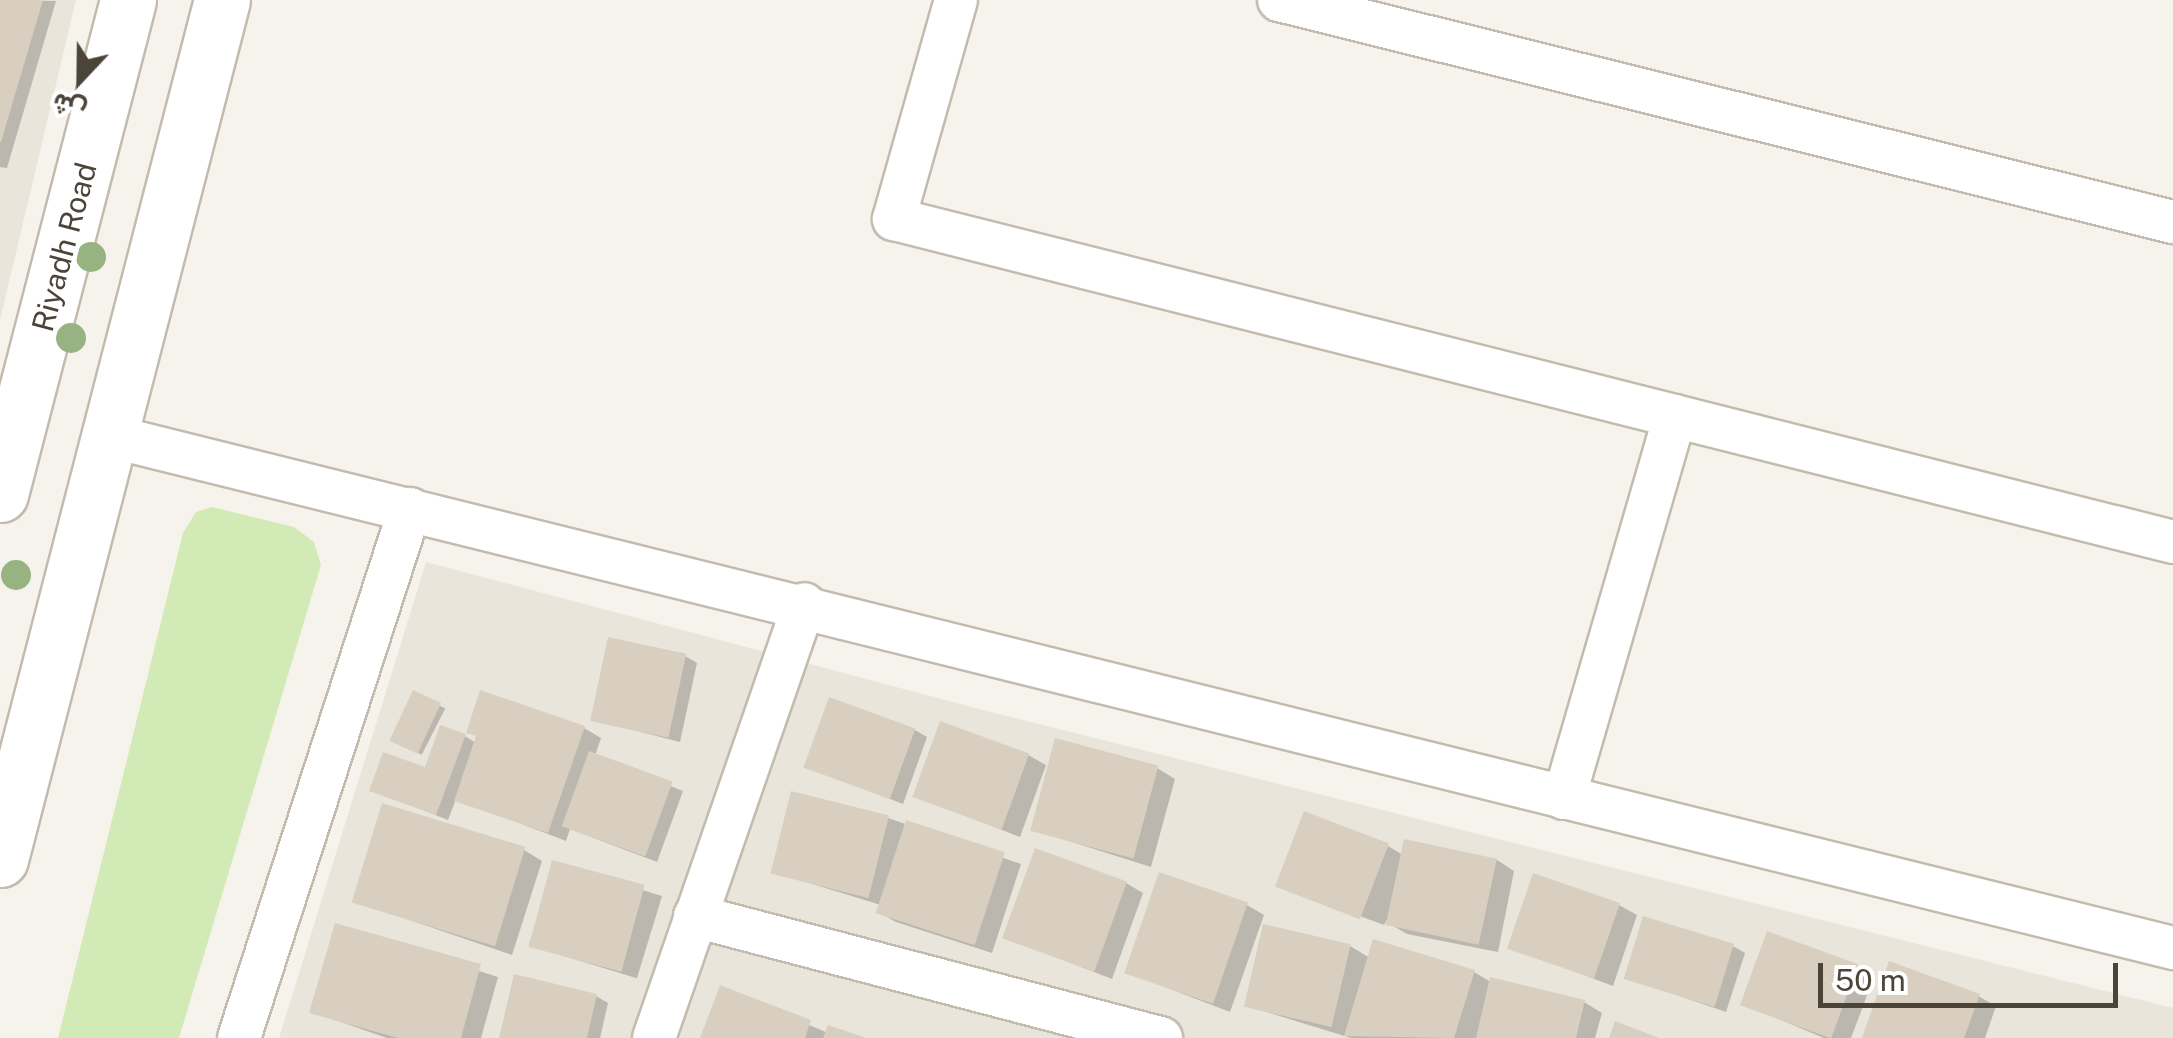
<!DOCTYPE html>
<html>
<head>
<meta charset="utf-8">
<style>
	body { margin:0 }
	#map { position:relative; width:2173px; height:1038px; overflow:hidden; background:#f6f3ec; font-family:"Public Sans",Vazirmatn,sans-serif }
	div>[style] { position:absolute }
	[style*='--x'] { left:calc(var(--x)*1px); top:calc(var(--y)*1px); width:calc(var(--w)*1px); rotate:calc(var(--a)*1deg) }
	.residential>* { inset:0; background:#eae5da }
	.green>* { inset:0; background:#d2eab5 }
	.shadow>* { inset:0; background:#0003; transform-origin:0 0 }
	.building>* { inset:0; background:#d8cfc1; transform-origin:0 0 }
	.roads { filter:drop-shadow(2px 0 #c2bbae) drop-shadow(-2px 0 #c2bbae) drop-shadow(0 2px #c2bbae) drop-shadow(0 -2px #c2bbae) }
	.minor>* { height:42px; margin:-21px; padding:0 21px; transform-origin:21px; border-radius:21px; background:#fff }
	.tertiary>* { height:55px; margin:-27.5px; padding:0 27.5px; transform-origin:27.5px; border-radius:27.5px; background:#fff }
	.trees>* { width:30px; height:30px; margin:-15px; border-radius:50%; background:#97b381 }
	span { translate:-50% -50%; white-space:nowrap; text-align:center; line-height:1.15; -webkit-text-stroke:9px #fff; paint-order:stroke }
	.street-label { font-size:30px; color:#4b4439 }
	.north { position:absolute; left:30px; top:30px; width:100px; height:100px; -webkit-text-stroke:8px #fff; paint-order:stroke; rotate:202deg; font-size:28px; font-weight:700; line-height:40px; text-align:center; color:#4b4439 }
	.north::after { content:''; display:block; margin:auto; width:35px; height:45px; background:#4b4439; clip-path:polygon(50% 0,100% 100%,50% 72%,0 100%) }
	.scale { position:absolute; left:1818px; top:963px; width:300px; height:45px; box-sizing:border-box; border:5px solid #4b4439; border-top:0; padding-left:12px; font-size:30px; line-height:35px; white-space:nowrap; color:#4b4439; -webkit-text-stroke:8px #fff; paint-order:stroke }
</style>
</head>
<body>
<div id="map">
	<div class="residential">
		<i style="clip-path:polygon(0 0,76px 0,0 320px)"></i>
		<i style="clip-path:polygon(426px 562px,979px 709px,2173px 1008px,2173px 1038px,279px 1038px)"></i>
	</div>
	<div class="green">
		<i style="clip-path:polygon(212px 507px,294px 527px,314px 542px,321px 565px,179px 1038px,58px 1038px,183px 533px,196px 512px)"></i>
	</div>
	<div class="shadow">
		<i style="clip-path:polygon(0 0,56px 1px,7px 168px,0 167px)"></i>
		<i style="clip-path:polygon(685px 656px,697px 663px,680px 742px,594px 720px)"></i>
		<i style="left:415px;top:693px;width:34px;height:52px;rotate:27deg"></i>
		<i style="clip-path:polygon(584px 728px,601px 738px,595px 756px,683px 791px,657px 862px,570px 829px,566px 841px,456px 799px,448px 820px,372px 790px,426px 770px,465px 736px,476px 743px)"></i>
		<i style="clip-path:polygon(915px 730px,927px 737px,903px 804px,807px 767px)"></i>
		<i style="clip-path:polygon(1028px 755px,1046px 765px,1020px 837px,916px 796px)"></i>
		<i style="clip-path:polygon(1157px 768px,1175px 779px,1151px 867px,1034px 830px)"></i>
		<i style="clip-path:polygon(888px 818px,1021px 864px,992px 953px,896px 922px,878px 912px,881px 905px,773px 872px)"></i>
		<i style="clip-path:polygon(1406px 842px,1497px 860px,1514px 871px,1498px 952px,1407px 934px,1390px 924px,1393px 909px,1384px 925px,1281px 887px,1388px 846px,1403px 855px)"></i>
		<i style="clip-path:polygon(524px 850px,542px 861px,512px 955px,354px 901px)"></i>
		<i style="left:554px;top:863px;width:113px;height:86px;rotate:17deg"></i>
		<i style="clip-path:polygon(1126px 883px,1143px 893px,1112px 979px,1006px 938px)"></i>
		<i style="clip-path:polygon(1247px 905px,1264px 915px,1230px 1012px,1126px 972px)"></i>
		<i style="clip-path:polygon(1619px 905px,1637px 915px,1613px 986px,1511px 948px)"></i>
		<i style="clip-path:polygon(336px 926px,498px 977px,481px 1038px,387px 1038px,312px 1012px)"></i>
		<i style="clip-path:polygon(1350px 946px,1370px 958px,1474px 972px,1491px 982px,1584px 1002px,1602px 1013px,1595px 1038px,1351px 1038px,1247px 1006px)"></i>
		<i style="clip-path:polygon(1733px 946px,1745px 953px,1726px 1012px,1627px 978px)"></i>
		<i style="clip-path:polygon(1857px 967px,1874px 977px,1851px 1038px,1824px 1038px,1743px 1004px)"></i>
		<i style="clip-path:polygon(722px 988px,828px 1033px,858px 1038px,703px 1038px)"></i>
		<i style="clip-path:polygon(596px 996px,608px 1003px,600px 1038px,501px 1038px)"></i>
		<i style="clip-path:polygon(1978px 996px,1996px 1006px,1985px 1038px,1865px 1038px)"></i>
	</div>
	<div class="building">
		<i style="clip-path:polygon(0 0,43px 0,1px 142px,0 142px)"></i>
		<i style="left:608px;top:637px;width:80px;height:86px;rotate:12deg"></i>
		<i style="left:413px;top:690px;width:31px;height:56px;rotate:25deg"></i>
		<i style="clip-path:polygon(480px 690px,585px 726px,548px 833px,454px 801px,476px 736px,466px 733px)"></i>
		<i style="left:829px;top:697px;width:92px;height:75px;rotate:20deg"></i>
		<i style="left:940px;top:721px;width:95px;height:81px;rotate:20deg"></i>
		<i style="clip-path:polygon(440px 725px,466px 734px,436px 815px,369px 791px,383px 752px,425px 767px)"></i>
		<i style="left:1055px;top:738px;width:107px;height:96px;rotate:15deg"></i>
		<i style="left:589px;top:751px;width:89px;height:80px;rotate:20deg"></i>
		<i style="left:791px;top:791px;width:101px;height:85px;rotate:14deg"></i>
		<i style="left:382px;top:803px;width:150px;height:104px;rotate:17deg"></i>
		<i style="left:1304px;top:811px;width:91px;height:81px;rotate:21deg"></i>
		<i style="left:906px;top:820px;width:104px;height:98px;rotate:18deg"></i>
		<i style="left:1404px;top:839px;width:95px;height:88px;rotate:12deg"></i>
		<i style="left:1035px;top:848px;width:98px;height:96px;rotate:20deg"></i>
		<i style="left:552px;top:860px;width:96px;height:90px;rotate:15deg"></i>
		<i style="left:1159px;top:872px;width:94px;height:107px;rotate:19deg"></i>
		<i style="left:1533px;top:873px;width:92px;height:80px;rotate:19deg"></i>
		<i style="left:1643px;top:916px;width:95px;height:66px;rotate:17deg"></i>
		<i style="clip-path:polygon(335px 923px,481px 964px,461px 1038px,398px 1038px,309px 1013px)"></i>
		<i style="left:1263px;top:924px;width:90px;height:85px;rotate:13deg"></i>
		<i style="left:1767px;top:931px;width:97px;height:79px;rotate:20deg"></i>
		<i style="clip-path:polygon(1373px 939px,1475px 970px,1454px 1038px,1344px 1036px)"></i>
		<i style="clip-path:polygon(1889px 961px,1980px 994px,1964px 1038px,1862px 1038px)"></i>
		<i style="clip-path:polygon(514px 974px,597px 994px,587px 1038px,499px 1038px)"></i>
		<i style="clip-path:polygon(1490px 977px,1585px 1000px,1576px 1038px,1476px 1038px)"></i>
		<i style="clip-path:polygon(720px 985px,811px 1020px,805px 1038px,700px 1038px)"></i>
		<i style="clip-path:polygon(1615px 1021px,1659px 1038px,1609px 1038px)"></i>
		<i style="clip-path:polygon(828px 1025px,864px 1037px,864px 1038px,823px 1038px)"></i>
	</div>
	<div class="roads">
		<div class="minor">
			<i style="--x:956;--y:0;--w:228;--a:105.8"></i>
			<i style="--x:894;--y:219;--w:1319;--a:14.17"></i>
			<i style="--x:1279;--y:0;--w:921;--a:13.95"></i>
			<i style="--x:110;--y:436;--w:2126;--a:13.94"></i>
			<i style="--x:1564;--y:798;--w:398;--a:-73.8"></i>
			<i style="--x:695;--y:916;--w:482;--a:14.7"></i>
			<i style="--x:239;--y:1038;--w:556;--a:-72.09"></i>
			<i style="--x:654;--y:1038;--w:459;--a:-70.9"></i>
		</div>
		<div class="tertiary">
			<i style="--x:0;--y:494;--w:510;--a:-75.47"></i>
			<i style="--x:0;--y:859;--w:887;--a:-75.51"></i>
		</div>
	</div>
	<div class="trees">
		<i style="left:91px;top:257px"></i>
		<i style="left:71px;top:338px"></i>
		<i style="left:16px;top:575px"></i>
	</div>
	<div class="street-label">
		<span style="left:64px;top:247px;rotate:-75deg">Riyadh Road</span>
	</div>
	<div class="north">ش</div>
	<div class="scale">50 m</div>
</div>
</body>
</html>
